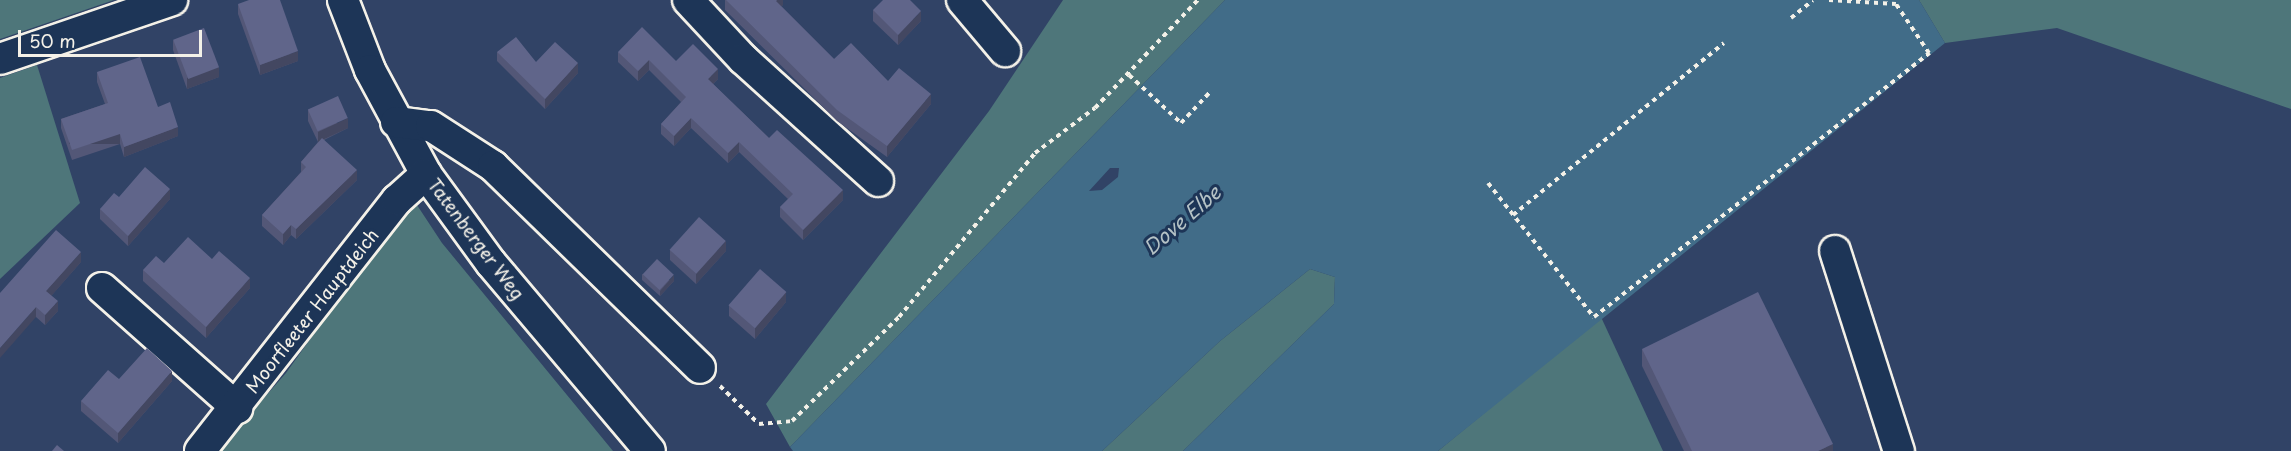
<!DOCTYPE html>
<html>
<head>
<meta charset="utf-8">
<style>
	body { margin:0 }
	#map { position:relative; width:2291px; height:451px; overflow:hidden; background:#314366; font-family:"Playpen Sans",sans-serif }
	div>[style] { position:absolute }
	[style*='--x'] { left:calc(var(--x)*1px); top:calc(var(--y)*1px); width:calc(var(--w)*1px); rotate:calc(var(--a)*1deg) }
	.green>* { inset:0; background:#4e767a }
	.water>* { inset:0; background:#416c88 }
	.path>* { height:4px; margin-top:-2px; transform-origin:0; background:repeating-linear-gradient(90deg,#f4f1e8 0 4.5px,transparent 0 9px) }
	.roads { filter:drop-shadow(2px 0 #f4f1e8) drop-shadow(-2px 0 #f4f1e8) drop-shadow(0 2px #f4f1e8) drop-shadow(0 -2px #f4f1e8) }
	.minor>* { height:30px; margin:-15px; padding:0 15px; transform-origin:15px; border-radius:15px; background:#1d3557 }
	.wall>* { inset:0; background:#535777 }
	.shaded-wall>* { inset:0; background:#434761; transform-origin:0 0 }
	.building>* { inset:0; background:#60658a; transform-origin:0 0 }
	span { translate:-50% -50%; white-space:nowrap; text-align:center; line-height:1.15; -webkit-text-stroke:6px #1d3557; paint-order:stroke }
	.street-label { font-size:18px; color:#f4f1e8 }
	.water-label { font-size:20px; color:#b5c2c6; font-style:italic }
	.scale { position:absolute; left:18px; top:30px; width:184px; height:27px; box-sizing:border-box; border:3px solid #f4f1e8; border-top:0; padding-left:8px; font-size:18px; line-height:21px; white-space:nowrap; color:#f4f1e8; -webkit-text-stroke:4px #1d3557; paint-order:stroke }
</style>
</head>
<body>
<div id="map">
	<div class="green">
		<i style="clip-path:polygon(0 0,114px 0,0 39px)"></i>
		<i style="clip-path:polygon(1063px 0,1225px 0,790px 447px,766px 404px,989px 111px)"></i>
		<i style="clip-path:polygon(1919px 0,2291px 0,2291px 109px,2057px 28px,1945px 43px)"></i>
		<i style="clip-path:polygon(37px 65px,80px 203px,0 279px,0 78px)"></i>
		<i style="clip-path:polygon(415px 202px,442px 243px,613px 451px,217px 451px,286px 373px,393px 223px)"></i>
		<i style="clip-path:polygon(1310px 269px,1335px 277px,1334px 304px,1183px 451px,1102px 451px,1220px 341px)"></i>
		<i style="clip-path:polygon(1601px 317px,1663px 451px,1438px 451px)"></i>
	</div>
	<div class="water">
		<i style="clip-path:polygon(evenodd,1225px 0,1919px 0,1945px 43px,1438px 451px,1183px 451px,1334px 304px,1335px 277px,1310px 269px,1220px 341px,1102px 451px,793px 451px,790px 447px,1225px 0,1110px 168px,1119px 168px,1118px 177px,1102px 190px,1089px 191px,1110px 168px)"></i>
	</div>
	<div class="path">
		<i style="--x:1829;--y:0;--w:67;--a:3.4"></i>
		<i style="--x:1791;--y:18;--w:28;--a:-39"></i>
		<i style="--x:1129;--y:75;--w:71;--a:42.7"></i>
		<i style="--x:1181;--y:123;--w:44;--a:-46.8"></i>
		<i style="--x:1488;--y:183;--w:171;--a:51.7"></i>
		<i style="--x:1594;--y:317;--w:427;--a:-38.2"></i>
		<i style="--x:1929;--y:53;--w:59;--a:-124"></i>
		<i style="--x:1513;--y:215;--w:272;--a:-39.2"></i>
		<i style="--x:720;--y:386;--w:54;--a:44.3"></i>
		<i style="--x:759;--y:424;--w:33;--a:-5"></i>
		<i style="--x:792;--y:421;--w:149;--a:-44.2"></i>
		<i style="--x:899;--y:317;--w:213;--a:-50.3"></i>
		<i style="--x:1035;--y:153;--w:75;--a:-36.9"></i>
		<i style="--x:1095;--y:108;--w:149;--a:-46.4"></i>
	</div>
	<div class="roads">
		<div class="minor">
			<i style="--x:343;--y:0;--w:75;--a:68.9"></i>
			<i style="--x:370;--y:70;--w:118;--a:61.7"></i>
			<i style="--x:426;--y:174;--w:110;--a:53.9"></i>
			<i style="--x:491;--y:263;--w:246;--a:49.8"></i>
			<i style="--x:688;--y:0;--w:81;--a:47"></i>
			<i style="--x:743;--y:59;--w:182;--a:42.1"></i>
			<i style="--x:962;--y:0;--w:67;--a:49.9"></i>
			<i style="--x:0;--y:59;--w:182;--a:-18.9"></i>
			<i style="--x:396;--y:122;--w:35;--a:7"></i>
			<i style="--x:431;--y:126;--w:74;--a:32.8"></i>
			<i style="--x:493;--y:166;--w:289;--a:44.3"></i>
			<i style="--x:1835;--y:251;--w:210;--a:72.3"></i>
			<i style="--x:102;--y:288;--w:181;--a:41.6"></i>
			<i style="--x:200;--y:451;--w:319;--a:-51.9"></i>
			<i style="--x:397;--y:200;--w:39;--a:-42"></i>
		</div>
	</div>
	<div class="wall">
		<i style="clip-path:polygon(725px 0,783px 0,783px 5px,781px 6px,834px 59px,888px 81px,931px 104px,887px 157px,837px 121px,725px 10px)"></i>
		<i style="clip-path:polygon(238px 4px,298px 61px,260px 75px,238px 14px)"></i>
		<i style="clip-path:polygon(873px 10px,921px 21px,898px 45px,873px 21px)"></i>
		<i style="clip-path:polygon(173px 40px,219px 77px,187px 89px,173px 50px)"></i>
		<i style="clip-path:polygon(497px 52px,536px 62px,578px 73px,545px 109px,497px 61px)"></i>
		<i style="clip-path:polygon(618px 52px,676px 61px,718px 79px,713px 84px,769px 138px,843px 200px,803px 240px,780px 217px,780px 207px,788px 199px,739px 152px,728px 163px,691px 128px,674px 146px,661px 134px,661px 124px,681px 102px,649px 70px,638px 81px,618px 62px)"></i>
		<i style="clip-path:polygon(97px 72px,158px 107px,178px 136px,124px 157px,120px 144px,72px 160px,61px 128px,61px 119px,105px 104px,97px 82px)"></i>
		<i style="clip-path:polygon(308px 110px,348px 128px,324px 140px,357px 180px,296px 239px,291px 235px,283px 245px,262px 226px,262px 215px,301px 172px,301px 162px,318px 142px,308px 121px)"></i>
		<i style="clip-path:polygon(119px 197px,170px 199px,128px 246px,100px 219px,100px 209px)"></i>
		<i style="clip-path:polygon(670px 250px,726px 251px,696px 284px,670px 260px)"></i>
		<i style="clip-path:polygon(212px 259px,250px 288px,206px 338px,143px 281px,143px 270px,164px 263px)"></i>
		<i style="clip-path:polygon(81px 262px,51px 296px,58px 311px,45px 325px,36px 317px,0 293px)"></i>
		<i style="clip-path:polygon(642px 274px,674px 281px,660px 296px,642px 280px)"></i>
		<i style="clip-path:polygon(786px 302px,755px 339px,729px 316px,729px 306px)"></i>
		<i style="clip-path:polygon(1642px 349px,1833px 451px,1684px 451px,1642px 366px)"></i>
		<i style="clip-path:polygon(119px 379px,172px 381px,118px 443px,81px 411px,81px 401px)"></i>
	</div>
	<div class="shaded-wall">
		<i style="clip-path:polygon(777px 0,783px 0,783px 5px,776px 11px,776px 1px)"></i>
		<i style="clip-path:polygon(921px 11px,921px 21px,898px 45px,898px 35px)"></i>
		<i style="clip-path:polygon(298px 51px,298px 61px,260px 75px,260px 65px)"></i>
		<i style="clip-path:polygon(649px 60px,649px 70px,638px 81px,638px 71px)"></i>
		<i style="clip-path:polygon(578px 63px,578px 73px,545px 109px,545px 99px)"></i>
		<i style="clip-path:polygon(219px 67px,219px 77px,187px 89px,187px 78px)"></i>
		<i style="clip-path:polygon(718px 69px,718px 79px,708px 89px,708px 79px)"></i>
		<i style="clip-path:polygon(931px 94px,931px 104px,887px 157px,887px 146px)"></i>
		<i style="clip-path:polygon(348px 118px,348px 128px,318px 142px,318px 132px)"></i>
		<i style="clip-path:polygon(691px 118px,691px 128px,674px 146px,674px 136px)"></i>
		<i style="clip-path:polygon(178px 127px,178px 136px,124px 157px,124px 147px)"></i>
		<i style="left:120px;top:134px;width:10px;height:51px;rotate:90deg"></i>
		<i style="clip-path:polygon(739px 142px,739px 152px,728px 163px,728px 153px)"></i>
		<i style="clip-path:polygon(357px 170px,357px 180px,296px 239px,296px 229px)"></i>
		<i style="clip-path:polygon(170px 189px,170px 199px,128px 246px,128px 236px)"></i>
		<i style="clip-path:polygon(843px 190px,843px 200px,803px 240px,803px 230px)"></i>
		<i style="clip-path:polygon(291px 225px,291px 235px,283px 245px,283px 234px)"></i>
		<i style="clip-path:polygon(726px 241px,726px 251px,696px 284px,696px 273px)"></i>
		<i style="clip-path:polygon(81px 252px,81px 262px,46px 302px,46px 291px)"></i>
		<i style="clip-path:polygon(674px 275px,674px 281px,660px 296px,660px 291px)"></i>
		<i style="clip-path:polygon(250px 278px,250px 288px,206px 338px,206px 327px)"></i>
		<i style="clip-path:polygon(786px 292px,786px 302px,755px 339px,755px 328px)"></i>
		<i style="clip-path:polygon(58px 301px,58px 311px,45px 325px,45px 315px)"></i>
		<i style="clip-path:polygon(36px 307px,36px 317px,0 358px,0 348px)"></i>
		<i style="clip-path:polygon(172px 371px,172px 381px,118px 443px,118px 433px)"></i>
		<i style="clip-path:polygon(1833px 444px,1833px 451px,1818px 451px)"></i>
	</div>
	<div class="building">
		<i style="clip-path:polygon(249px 0,280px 0,298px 51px,260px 65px,238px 4px)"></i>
		<i style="clip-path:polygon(726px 0,777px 0,776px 1px,834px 59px,851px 43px,888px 81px,899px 68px,931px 94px,887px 146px,837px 110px)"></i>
		<i style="clip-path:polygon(883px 0,910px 0,921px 11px,898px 35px,873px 10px)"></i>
		<i style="clip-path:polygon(642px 27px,676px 61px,693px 44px,718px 69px,708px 79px,769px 138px,777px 130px,843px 190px,803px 230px,780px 207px,793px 194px,739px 142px,728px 153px,691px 118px,674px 136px,661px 124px,686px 97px,649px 60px,638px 71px,618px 52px)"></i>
		<i style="left:204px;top:28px;width:42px;height:33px;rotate:69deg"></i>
		<i style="clip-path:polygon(516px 37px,536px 62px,555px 42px,578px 63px,545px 99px,497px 52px)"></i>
		<i style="clip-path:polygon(140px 57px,158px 107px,170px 102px,178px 127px,124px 147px,120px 134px,72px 150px,61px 119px,108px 103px,97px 72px)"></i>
		<i style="left:338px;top:96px;width:24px;height:33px;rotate:66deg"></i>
		<i style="clip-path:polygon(322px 138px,357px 170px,296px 229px,291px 225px,283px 234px,262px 215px,306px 167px,301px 162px)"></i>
		<i style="clip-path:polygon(145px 167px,170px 189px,128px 236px,100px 209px,114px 193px,119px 197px)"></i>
		<i style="left:699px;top:217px;width:36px;height:44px;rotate:42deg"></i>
		<i style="clip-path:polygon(56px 230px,81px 252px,46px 291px,58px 301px,45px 315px,36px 307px,0 348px,0 293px)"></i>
		<i style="clip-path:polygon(188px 237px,212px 259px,219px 251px,250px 278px,206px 327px,143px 270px,156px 256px,164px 263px)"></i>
		<i style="left:657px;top:259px;width:23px;height:21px;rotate:43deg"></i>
		<i style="left:760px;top:269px;width:35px;height:48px;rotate:41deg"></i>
		<i style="clip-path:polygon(1758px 292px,1833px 444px,1818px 451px,1692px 451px,1642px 349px)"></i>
		<i style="clip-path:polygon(147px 348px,172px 371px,118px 433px,81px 401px,108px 370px,119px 379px)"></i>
		<i style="clip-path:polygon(57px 445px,64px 451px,52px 451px)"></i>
	</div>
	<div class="street-label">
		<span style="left:476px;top:239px;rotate:53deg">Tatenberger Weg</span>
		<span style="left:312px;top:311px;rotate:-52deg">Moorfleeter Hauptdeich</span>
	</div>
	<div class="water-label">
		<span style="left:1182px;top:220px;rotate:-41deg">Dove Elbe</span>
	</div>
	<div class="scale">50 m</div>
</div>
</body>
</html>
